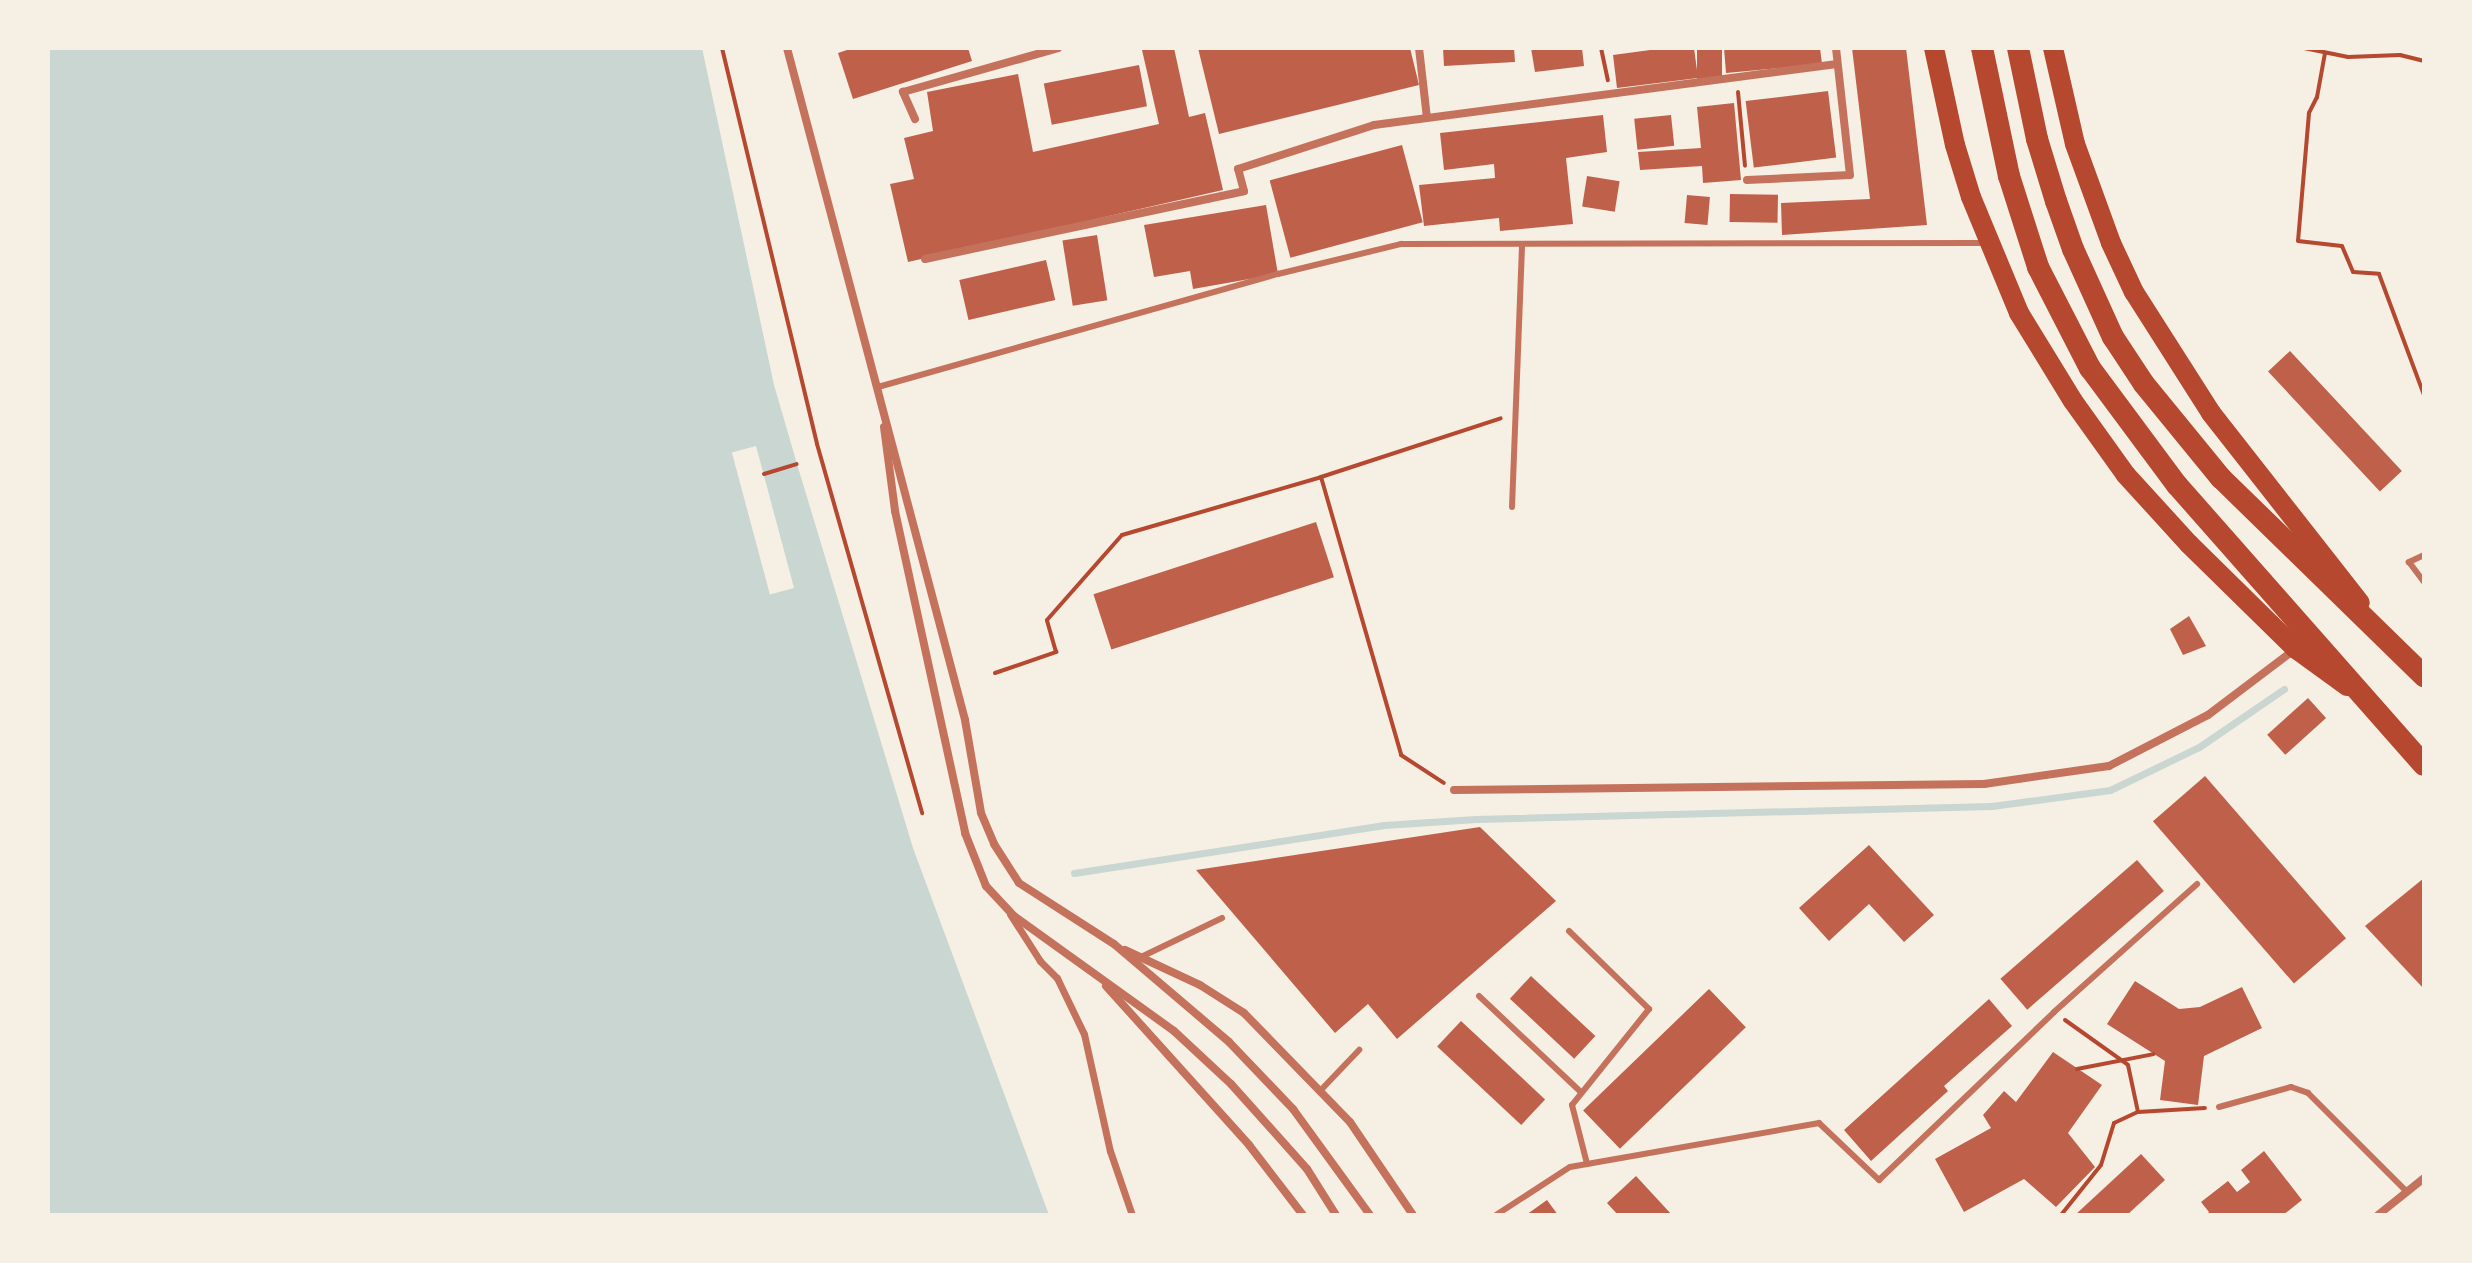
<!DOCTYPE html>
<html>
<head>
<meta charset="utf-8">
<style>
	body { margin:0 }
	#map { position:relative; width:2472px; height:1263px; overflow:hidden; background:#f6efe4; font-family:Mulish,sans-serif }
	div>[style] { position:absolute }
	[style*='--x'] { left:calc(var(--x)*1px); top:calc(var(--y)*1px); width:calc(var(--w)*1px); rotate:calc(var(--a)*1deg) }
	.water>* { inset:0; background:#c9d6d2 }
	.pier>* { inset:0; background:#f6efe4; transform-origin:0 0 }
	.stream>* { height:7px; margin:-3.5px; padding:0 3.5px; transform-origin:3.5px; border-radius:3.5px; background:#c9d6d2 }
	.building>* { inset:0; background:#bf614a; transform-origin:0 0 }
	.path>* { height:4px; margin:-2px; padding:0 2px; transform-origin:2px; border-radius:2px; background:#b5482f }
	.service>* { height:6px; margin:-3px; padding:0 3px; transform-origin:3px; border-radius:3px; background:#c5725c }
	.pedestrian>* { height:7px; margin:-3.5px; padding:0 3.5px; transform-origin:3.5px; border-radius:3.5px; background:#c5725c }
	.minor>* { height:8px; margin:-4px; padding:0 4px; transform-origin:4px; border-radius:4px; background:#c5725c }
	.primary>* { height:20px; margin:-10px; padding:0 10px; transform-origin:10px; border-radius:10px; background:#b5482f }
	.trunk>* { height:22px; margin:-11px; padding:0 11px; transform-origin:11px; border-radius:11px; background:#b5482f }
	span { translate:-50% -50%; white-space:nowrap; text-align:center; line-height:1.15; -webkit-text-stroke:8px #f6efe4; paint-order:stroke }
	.frame { position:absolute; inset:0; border:50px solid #f6efe4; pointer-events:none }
</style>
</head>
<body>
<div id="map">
	<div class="water">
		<i style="clip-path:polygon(48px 48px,702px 48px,774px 385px,797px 464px,913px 848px,1049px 1215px,48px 1215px)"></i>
	</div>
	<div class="pier">
		<i style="left:756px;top:446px;width:147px;height:25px;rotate:75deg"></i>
	</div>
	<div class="stream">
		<i style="--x:1074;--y:873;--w:314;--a:-8.8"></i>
		<i style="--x:1384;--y:825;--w:92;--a:-3.7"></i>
		<i style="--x:1476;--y:819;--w:516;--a:-1.44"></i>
		<i style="--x:1992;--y:806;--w:119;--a:-7.7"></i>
		<i style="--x:2110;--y:790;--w:99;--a:-25.8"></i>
		<i style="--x:2199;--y:747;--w:103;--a:-34.3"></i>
	</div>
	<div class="building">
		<i style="clip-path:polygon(853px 48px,968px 48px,972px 61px,853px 99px,838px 53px)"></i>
		<i style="clip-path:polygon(1174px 48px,1189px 117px,1205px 113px,1223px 190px,908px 262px,890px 184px,914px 179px,904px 138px,933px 131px,927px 92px,1018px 74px,1033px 152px,1159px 124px,1142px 50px)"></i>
		<i style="clip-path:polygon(1198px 48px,1410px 48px,1419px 85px,1219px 134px)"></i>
		<i style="clip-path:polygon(1443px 48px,1514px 48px,1515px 62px,1444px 66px)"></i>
		<i style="clip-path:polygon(1531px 48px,1582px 48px,1584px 66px,1535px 72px)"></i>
		<i style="clip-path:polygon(1665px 48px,1694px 48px,1698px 78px,1617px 88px,1613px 55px)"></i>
		<i style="left:1697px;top:48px;width:25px;height:32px"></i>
		<i style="clip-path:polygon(1724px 48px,1820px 48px,1822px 64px,1726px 73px)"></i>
		<i style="clip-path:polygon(1852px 48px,1906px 48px,1927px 225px,1782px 235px,1781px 203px,1870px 199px)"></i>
		<i style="left:1139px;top:65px;width:42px;height:97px;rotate:79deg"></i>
		<i style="left:1828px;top:91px;width:67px;height:83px;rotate:83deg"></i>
		<i style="clip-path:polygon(1734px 103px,1741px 180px,1703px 183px,1702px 166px,1640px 170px,1638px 152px,1701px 148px,1697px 107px)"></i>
		<i style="clip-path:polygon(1603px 115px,1607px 152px,1566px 158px,1573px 224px,1500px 231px,1499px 218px,1424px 226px,1419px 185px,1495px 178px,1494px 164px,1444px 170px,1440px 133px)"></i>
		<i style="left:1671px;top:115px;width:31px;height:37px;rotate:84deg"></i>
		<i style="left:1402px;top:145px;width:80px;height:137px;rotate:75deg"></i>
		<i style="left:1587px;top:176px;width:33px;height:31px;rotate:9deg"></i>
		<i style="left:1730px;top:194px;width:48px;height:28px;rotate:1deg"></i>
		<i style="left:1687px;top:195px;width:23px;height:28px;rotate:5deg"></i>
		<i style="clip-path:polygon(1266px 205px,1278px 274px,1193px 289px,1190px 271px,1154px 277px,1144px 225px)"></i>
		<i style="left:1097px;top:235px;width:66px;height:35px;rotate:81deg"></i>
		<i style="left:1046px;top:260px;width:41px;height:89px;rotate:77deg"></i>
		<i style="left:2290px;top:351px;width:164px;height:30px;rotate:47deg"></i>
		<i style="left:1316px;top:522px;width:58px;height:234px;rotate:72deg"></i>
		<i style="clip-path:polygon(2189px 616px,2206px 646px,2183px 655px,2170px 629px)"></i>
		<i style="left:2308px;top:698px;width:27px;height:55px;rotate:48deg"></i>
		<i style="left:2205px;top:776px;width:215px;height:69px;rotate:49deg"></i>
		<i style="clip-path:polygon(1480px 827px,1556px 901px,1397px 1039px,1368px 1004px,1335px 1033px,1196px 870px)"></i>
		<i style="clip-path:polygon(1869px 845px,1934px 915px,1904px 942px,1869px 904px,1829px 941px,1799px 908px)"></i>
		<i style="left:2137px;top:860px;width:41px;height:181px;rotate:49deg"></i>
		<i style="clip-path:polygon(2424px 878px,2424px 989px,2365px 926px)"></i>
		<i style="left:1531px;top:976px;width:88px;height:31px;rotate:43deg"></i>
		<i style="clip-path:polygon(2135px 981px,2179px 1009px,2200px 1007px,2242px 987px,2262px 1028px,2204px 1056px,2198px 1105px,2160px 1100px,2165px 1061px,2107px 1024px)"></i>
		<i style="left:1709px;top:989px;width:53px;height:175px;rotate:46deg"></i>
		<i style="clip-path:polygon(1989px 999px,2012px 1026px,1944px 1086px,1948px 1091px,1871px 1161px,1844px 1130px)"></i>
		<i style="left:1461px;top:1021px;width:115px;height:35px;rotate:43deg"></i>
		<i style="clip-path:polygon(2053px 1052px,2102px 1085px,2068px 1133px,2095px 1167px,2056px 1207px,2024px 1179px,1964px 1212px,1935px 1159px,1991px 1128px,1983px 1115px,2004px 1091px,2016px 1102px)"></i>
		<i style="clip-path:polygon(2264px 1151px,2302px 1200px,2283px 1215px,2206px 1215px,2209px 1212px,2201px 1202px,2228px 1181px,2237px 1192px,2250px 1182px,2241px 1170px)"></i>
		<i style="clip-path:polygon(2141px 1154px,2165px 1180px,2127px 1215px,2075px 1215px)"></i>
		<i style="clip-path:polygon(1636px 1176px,1672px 1215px,1618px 1215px,1607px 1203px)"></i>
		<i style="clip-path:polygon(1547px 1200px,1558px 1215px,1526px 1215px)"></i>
	</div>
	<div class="path">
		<i style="--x:722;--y:48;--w:407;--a:76.5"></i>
		<i style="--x:817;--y:444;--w:384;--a:74.1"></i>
		<i style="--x:1601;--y:48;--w:33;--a:78"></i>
		<i style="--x:2304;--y:48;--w:45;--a:11.6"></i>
		<i style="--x:2348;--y:57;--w:52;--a:-2.2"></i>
		<i style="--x:2400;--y:55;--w:25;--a:14"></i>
		<i style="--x:2325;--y:53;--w:45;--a:100.3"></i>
		<i style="--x:2317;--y:97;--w:18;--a:117"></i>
		<i style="--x:2309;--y:113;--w:128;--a:94.9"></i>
		<i style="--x:2298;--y:241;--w:44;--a:6.5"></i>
		<i style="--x:2342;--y:246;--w:28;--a:67"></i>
		<i style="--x:2353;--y:272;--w:26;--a:4"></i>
		<i style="--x:2379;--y:274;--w:129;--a:69.6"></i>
		<i style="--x:1738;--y:92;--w:74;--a:84.6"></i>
		<i style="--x:764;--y:474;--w:34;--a:-17"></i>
		<i style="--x:1321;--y:477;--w:189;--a:-18.1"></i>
		<i style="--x:995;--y:673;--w:65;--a:-19"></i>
		<i style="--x:1056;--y:652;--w:33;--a:-106"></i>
		<i style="--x:1047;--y:620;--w:113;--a:-48.6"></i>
		<i style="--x:1122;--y:535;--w:207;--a:-16.2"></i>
		<i style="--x:1321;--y:477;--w:289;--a:73.9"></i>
		<i style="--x:1401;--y:755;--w:51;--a:33.1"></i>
		<i style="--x:2065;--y:1020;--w:77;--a:35.5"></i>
		<i style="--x:2128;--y:1065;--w:48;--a:78"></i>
		<i style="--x:2077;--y:1069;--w:78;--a:-11"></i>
		<i style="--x:2061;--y:1215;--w:64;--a:-51.3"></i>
		<i style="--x:2101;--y:1165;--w:44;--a:-72.8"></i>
		<i style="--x:2114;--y:1123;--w:26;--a:-25"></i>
		<i style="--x:2138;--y:1112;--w:67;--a:-3.4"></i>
	</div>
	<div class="service">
		<i style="--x:878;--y:387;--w:416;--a:-15.8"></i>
		<i style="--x:1278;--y:274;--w:127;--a:-13.7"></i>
		<i style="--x:1401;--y:244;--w:585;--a:-0.1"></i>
		<i style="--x:1512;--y:507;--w:263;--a:-87.8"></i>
		<i style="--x:2424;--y:555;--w:17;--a:155"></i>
		<i style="--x:2409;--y:562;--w:25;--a:53"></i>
		<i style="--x:1569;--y:931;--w:112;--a:44.3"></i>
		<i style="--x:1649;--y:1009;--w:123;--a:128.7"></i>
		<i style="--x:1572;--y:1105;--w:61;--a:75.7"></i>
		<i style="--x:1141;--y:957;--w:90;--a:-25.7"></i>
		<i style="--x:1479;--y:996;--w:141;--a:43.3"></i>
		<i style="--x:1320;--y:1091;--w:57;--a:-46.4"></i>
		<i style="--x:2219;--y:1107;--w:75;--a:-15.5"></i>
		<i style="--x:2291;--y:1087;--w:18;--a:19"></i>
		<i style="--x:2308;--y:1093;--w:140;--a:45"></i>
		<i style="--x:1496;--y:1215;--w:88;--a:-33"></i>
		<i style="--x:1570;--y:1167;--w:253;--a:-10"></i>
		<i style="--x:1819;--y:1123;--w:83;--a:43.5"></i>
		<i style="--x:1879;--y:1180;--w:243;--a:-43.8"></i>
		<i style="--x:2054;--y:1012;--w:192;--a:-41.8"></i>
	</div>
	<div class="pedestrian">
		<i style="--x:1010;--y:914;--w:56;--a:57.4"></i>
		<i style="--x:1040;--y:961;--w:24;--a:45"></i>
		<i style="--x:1057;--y:978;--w:62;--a:64.3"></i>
		<i style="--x:1084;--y:1034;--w:120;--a:77.5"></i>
		<i style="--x:1110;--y:1151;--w:68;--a:71"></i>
	</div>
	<div class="minor">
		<i style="--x:787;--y:48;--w:695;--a:75.16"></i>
		<i style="--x:965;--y:720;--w:94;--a:80.2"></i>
		<i style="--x:981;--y:813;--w:34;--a:67"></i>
		<i style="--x:994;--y:844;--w:46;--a:57.3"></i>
		<i style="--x:1019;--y:883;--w:113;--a:32.7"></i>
		<i style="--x:1114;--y:944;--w:151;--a:40.4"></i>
		<i style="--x:1229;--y:1042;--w:93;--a:46.3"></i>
		<i style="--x:1293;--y:1109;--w:131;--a:54"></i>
		<i style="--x:1419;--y:48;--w:70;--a:83.5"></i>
		<i style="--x:915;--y:119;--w:30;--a:-114"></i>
		<i style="--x:903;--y:92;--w:161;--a:-15.8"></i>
		<i style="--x:1747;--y:180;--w:103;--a:-2.8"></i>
		<i style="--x:1850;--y:175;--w:128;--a:-96.3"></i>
		<i style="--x:925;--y:259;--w:326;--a:-12"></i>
		<i style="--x:1244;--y:191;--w:23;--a:-105"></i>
		<i style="--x:1238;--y:169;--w:143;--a:-17.9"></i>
		<i style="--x:1374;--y:125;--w:467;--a:-7.5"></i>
		<i style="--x:884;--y:427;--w:85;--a:82.5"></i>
		<i style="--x:895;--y:511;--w:330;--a:77.7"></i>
		<i style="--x:965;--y:833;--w:57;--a:68.4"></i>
		<i style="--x:986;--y:886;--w:41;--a:47"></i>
		<i style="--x:1014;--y:916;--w:197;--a:35.7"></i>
		<i style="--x:1174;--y:1031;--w:78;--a:42.9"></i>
		<i style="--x:1231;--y:1084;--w:114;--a:48.2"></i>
		<i style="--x:1307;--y:1169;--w:54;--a:57.8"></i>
		<i style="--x:1454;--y:790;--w:530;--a:-0.65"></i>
		<i style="--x:1984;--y:784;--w:126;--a:-8.2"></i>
		<i style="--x:2109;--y:766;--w:111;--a:-27.3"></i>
		<i style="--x:2208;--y:715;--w:108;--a:-37.1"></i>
		<i style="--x:1125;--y:950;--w:83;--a:25"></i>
		<i style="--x:1200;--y:985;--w:52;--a:32.5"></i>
		<i style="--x:1244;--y:1013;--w:152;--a:45.8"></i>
		<i style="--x:1350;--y:1122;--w:112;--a:55.9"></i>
		<i style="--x:1106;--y:986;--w:214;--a:48"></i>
		<i style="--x:1249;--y:1145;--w:88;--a:52.4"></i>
		<i style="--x:2378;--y:1215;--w:59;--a:-38.8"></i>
	</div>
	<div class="primary">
		<i style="--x:1934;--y:48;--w:99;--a:77.8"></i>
		<i style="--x:1955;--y:145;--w:54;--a:72.9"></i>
		<i style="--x:1971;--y:197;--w:126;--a:67.5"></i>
		<i style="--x:2019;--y:313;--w:103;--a:58.5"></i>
		<i style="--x:2073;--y:401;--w:91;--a:54.4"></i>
		<i style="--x:2126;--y:475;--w:93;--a:47.6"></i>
		<i style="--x:2189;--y:544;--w:150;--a:44.5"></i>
		<i style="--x:2296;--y:649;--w:63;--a:36"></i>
		<i style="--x:2053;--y:48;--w:98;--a:77.1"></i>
		<i style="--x:2075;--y:144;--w:105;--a:70"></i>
		<i style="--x:2111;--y:243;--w:54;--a:64.9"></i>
		<i style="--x:2134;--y:292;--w:143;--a:57.5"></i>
		<i style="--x:2211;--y:413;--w:241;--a:51.9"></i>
	</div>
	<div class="trunk">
		<i style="--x:1982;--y:48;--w:131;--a:78.1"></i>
		<i style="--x:2009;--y:176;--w:96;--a:72.3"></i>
		<i style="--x:2038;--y:267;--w:114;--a:62.8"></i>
		<i style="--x:2090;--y:368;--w:146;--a:53.4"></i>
		<i style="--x:2177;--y:485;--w:373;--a:48.6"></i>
		<i style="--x:2018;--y:48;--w:93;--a:78.2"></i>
		<i style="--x:2037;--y:139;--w:65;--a:73"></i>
		<i style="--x:2056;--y:201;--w:51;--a:70.5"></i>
		<i style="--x:2073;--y:249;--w:97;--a:65.6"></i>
		<i style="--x:2113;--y:337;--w:56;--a:56.6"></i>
		<i style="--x:2144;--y:384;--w:122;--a:50.7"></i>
		<i style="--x:2221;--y:478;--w:284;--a:44.3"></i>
	</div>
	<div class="frame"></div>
</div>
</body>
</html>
